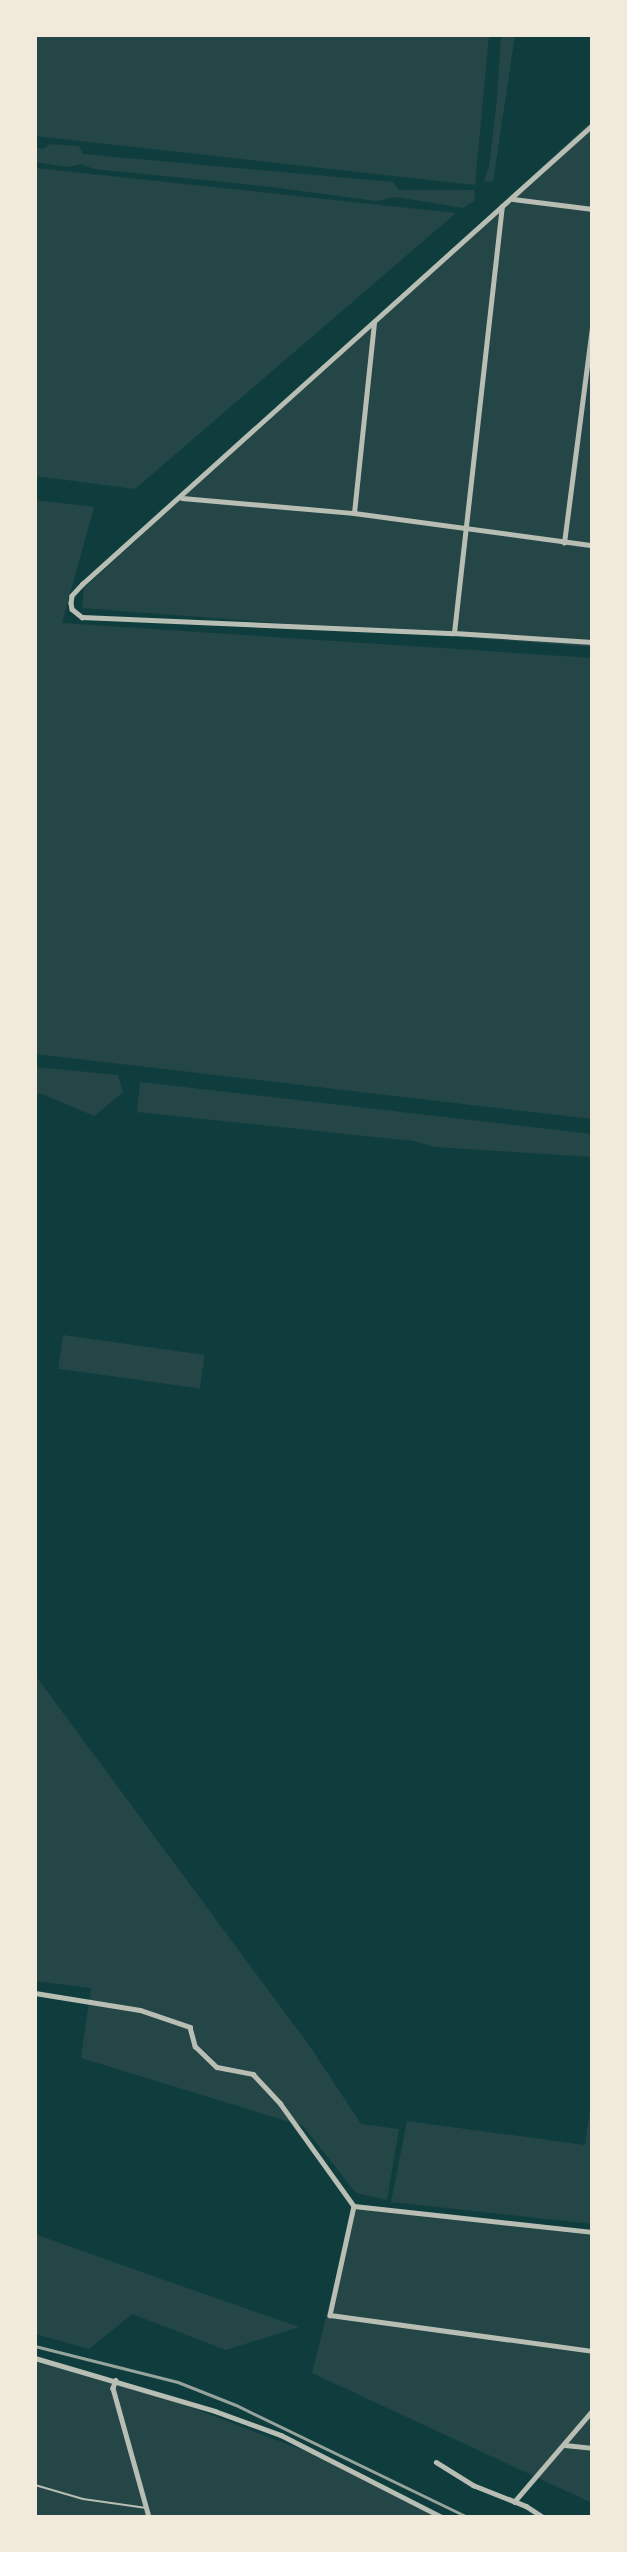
<!DOCTYPE html>
<html>
<head>
<meta charset="utf-8">
<style>
	body { margin:0 }
	#map { position:relative; width:627px; height:2552px; overflow:hidden; background:#0f3d3e; font-family:"DejaVu Sans",sans-serif }
	div>[style] { position:absolute }
	[style*='--x'] { left:calc(var(--x)*1px); top:calc(var(--y)*1px); width:calc(var(--w)*1px); rotate:calc(var(--a)*1deg) }
	.green>* { inset:0; background:#244646; transform-origin:0 0 }
	.service>* { height:2px; margin:-1px; padding:0 1px; transform-origin:1px; border-radius:1px; background:#b8beb3 }
	.minor>* { height:4.5px; margin:-2.25px; padding:0 2.25px; transform-origin:2.25px; border-radius:2.25px; background:#b8beb3 }
	.rail>* { height:2.5px; margin:-1.25px; padding:0 1.25px; transform-origin:1.25px; border-radius:1.25px; background:#97a49c }
	span { translate:-50% -50%; white-space:nowrap; text-align:center; line-height:1.15; -webkit-text-stroke:7px #f1e9da; paint-order:stroke }
	.frame { position:absolute; inset:0; border:37px solid #f1e9da; pointer-events:none }
</style>
</head>
<body>
<div id="map">
	<div class="green">
		<i style="clip-path:polygon(35px 35px,489px 35px,475px 185px,35px 136px)"></i>
		<i style="clip-path:polygon(501px 35px,515px 35px,493px 182px,484px 181px,489px 167px,497px 98px)"></i>
		<i style="clip-path:polygon(592px 121px,592px 647px,82px 608px,84px 588px)"></i>
		<i style="clip-path:polygon(50px 144px,79px 146px,83px 154px,393px 182px,399px 190px,474px 190px,475px 200px,463px 208px,396px 197px,376px 201px,264px 186px,94px 169px,81px 164px,68px 167px,35px 162px,35px 147px,43px 149px)"></i>
		<i style="clip-path:polygon(35px 168px,456px 213px,135px 489px,35px 476px)"></i>
		<i style="clip-path:polygon(35px 500px,94px 507px,62px 623px,592px 658px,592px 1119px,35px 1054px)"></i>
		<i style="clip-path:polygon(35px 1067px,118px 1075px,123px 1092px,94px 1116px,42px 1094px,35px 1094px)"></i>
		<i style="clip-path:polygon(140px 1082px,592px 1134px,592px 1157px,435px 1147px,413px 1141px,137px 1112px)"></i>
		<i style="left:63px;top:1335px;width:143px;height:34px;rotate:8deg"></i>
		<i style="clip-path:polygon(35px 1675px,311px 2048px,361px 2124px,399px 2129px,387px 2200px,356px 2193px,303px 2126px,81px 2058px,91px 1988px,35px 1981px)"></i>
		<i style="clip-path:polygon(591px 2101px,592px 2224px,391px 2202px,407px 2121px,585px 2145px)"></i>
		<i style="clip-path:polygon(354px 2206px,592px 2232px,592px 2503px,312px 2373px)"></i>
		<i style="clip-path:polygon(35px 2234px,127px 2267px,299px 2327px,226px 2350px,132px 2314px,89px 2349px,35px 2334px)"></i>
		<i style="clip-path:polygon(35px 2362px,135px 2386px,339px 2464px,447px 2517px,35px 2517px)"></i>
	</div>
	<div class="service">
		<i style="--x:35;--y:2485;--w:50;--a:16.3"></i>
		<i style="--x:83;--y:2499;--w:64;--a:8.1"></i>
	</div>
	<div class="minor">
		<i style="--x:592;--y:126;--w:685;--a:138.02"></i>
		<i style="--x:83;--y:584;--w:16;--a:133"></i>
		<i style="--x:72;--y:596;--w:7;--a:98"></i>
		<i style="--x:71;--y:603;--w:6;--a:81"></i>
		<i style="--x:72;--y:609;--w:13;--a:39"></i>
		<i style="--x:82;--y:617;--w:372;--a:2.5"></i>
		<i style="--x:454;--y:633;--w:138;--a:3.7"></i>
		<i style="--x:513;--y:199;--w:80;--a:7.2"></i>
		<i style="--x:182;--y:498;--w:173;--a:5"></i>
		<i style="--x:354;--y:513;--w:240;--a:7.7"></i>
		<i style="--x:354;--y:513;--w:191;--a:-84"></i>
		<i style="--x:564;--y:543;--w:218;--a:-82.6"></i>
		<i style="--x:454;--y:633;--w:429;--a:-83.6"></i>
		<i style="--x:35;--y:1993;--w:106;--a:9.2"></i>
		<i style="--x:140;--y:2010;--w:53;--a:18.8"></i>
		<i style="--x:190;--y:2027;--w:20;--a:75"></i>
		<i style="--x:195;--y:2046;--w:30;--a:44"></i>
		<i style="--x:217;--y:2067;--w:37;--a:11"></i>
		<i style="--x:253;--y:2074;--w:40;--a:47"></i>
		<i style="--x:280;--y:2103;--w:127;--a:54.3"></i>
		<i style="--x:354;--y:2206;--w:112;--a:102.4"></i>
		<i style="--x:330;--y:2315;--w:264;--a:7.8"></i>
		<i style="--x:354;--y:2206;--w:239;--a:6.2"></i>
		<i style="--x:35;--y:2358;--w:188;--a:16.4"></i>
		<i style="--x:215;--y:2411;--w:70;--a:20"></i>
		<i style="--x:281;--y:2435;--w:181;--a:27"></i>
		<i style="--x:116;--y:2380;--w:9;--a:111"></i>
		<i style="--x:113;--y:2388;--w:134;--a:74.4"></i>
		<i style="--x:565;--y:2445;--w:27;--a:6"></i>
		<i style="--x:436;--y:2462;--w:44;--a:31.9"></i>
		<i style="--x:473;--y:2485;--w:57;--a:21.6"></i>
		<i style="--x:526;--y:2506;--w:20;--a:33"></i>
		<i style="--x:514;--y:2502;--w:120;--a:-49.4"></i>
	</div>
	<div class="rail">
		<i style="--x:35;--y:2346;--w:147;--a:14.1"></i>
		<i style="--x:178;--y:2382;--w:62;--a:21.6"></i>
		<i style="--x:236;--y:2405;--w:258;--a:25.8"></i>
	</div>
	<div class="frame"></div>
</div>
</body>
</html>
